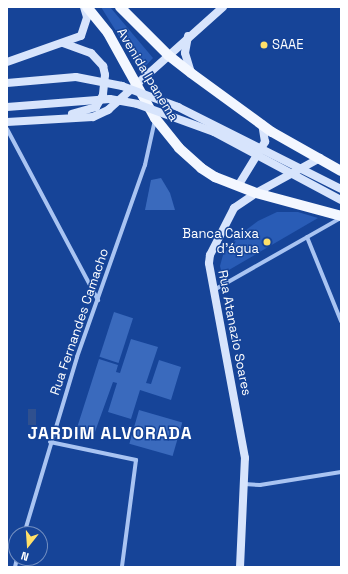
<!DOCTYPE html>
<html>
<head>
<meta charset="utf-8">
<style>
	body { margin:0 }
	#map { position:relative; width:348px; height:574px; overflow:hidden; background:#164498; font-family:"Space Grotesk",sans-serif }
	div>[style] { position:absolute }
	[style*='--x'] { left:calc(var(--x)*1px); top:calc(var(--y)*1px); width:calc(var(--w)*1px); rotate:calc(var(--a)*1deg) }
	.green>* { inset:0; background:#295cb6 }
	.water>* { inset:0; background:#2f508f; transform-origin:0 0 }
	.building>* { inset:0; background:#3a6abd; transform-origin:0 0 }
	.street>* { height:4px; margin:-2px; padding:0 2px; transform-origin:2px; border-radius:2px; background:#a9c4f2 }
	.secondary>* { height:8px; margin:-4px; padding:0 4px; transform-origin:4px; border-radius:4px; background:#d7e4fc }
	.primary>* { height:10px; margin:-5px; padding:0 5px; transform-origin:5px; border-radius:5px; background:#f3f7ff }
	.secondary-bridge>* { height:8px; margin:-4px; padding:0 4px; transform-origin:4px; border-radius:4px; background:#d7e4fc }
	.dots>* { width:11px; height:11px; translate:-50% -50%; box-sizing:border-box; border:2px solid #164498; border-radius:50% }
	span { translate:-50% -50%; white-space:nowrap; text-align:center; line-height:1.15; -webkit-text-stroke:3px #164498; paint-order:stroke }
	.poi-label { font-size:13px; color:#fff }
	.left { translate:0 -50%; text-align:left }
	.right { translate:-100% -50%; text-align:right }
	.street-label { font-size:13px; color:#fff }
	.district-label { font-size:17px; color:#fff; font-weight:700; letter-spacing:1px }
	.frame { position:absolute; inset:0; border:8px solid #fff; pointer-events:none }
	.north { position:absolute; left:8px; top:526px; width:40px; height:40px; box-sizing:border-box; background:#164498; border:1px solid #738fc1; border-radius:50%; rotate:197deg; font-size:11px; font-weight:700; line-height:16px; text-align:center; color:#fff }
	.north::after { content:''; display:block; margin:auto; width:14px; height:18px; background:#ffe069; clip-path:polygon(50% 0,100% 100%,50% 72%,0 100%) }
</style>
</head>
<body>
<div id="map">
	<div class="green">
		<i style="clip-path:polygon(101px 7px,110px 7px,153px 58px,141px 71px)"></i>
		<i style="clip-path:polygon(277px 212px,298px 212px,318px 218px,222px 274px,220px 266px,223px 255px,238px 236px,258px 221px)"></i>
	</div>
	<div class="water">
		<i style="left:28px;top:409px;width:8px;height:16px"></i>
	</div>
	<div class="building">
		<i style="clip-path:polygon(161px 178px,170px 193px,175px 210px,145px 210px,151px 180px)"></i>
		<i style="clip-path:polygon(269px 238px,272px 242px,264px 247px,262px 243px)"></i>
		<i style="left:114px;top:312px;width:20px;height:47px;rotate:18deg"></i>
		<i style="clip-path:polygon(131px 339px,158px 347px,146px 383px,151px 384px,159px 360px,181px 367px,171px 400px,140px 390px,131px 419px,108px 412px,117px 383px,113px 382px,92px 440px,75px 434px,99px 359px,118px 365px,116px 372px,120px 373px)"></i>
		<i style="left:139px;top:410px;width:45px;height:35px;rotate:16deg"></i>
	</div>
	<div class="street">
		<i style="--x:7;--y:129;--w:194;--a:62"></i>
		<i style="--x:307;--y:237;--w:91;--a:68"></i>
		<i style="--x:214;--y:290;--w:146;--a:-29.6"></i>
		<i style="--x:50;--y:442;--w:88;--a:11.8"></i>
		<i style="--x:136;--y:460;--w:108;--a:97.5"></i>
		<i style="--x:244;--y:484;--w:16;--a:4"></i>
		<i style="--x:260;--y:485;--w:82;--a:-9.1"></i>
		<i style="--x:24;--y:534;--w:185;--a:-73.3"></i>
		<i style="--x:77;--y:357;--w:204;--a:-70.5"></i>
		<i style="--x:145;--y:165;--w:46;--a:-77.5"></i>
		<i style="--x:15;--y:567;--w:9;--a:-77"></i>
	</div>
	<div class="secondary">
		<i style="--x:188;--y:36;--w:17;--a:100"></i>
		<i style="--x:185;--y:53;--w:21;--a:73"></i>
		<i style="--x:63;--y:43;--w:30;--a:20"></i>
		<i style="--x:91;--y:53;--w:18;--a:47"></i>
		<i style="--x:103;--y:66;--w:9;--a:77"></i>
		<i style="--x:105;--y:75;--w:20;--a:96"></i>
		<i style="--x:103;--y:95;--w:14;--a:120"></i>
		<i style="--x:96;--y:107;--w:25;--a:164"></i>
		<i style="--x:7;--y:62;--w:78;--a:-19.4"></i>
		<i style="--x:81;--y:36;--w:20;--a:-72"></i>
		<i style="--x:87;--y:17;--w:10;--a:-107"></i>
		<i style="--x:7;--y:122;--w:86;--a:-3.3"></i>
		<i style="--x:93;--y:117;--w:17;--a:-25"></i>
		<i style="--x:108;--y:110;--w:154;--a:-41.8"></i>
		<i style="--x:238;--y:186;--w:52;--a:-58.5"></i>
		<i style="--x:265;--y:142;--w:18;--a:-99"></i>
		<i style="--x:240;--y:567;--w:109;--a:-87.4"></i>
		<i style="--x:245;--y:458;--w:198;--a:-100.5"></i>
		<i style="--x:209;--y:263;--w:8;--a:-83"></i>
		<i style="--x:210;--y:255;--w:53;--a:-62.9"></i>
		<i style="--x:234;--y:208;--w:27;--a:-34"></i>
		<i style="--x:256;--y:193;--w:73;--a:-28.7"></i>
	</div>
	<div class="primary">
		<i style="--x:87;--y:7;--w:33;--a:51"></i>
		<i style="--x:108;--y:33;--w:97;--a:61.1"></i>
		<i style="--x:155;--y:118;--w:38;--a:51"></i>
		<i style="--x:179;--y:148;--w:30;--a:42"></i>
		<i style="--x:201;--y:168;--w:17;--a:33"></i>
		<i style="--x:215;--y:177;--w:44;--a:21.3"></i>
		<i style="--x:256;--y:193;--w:88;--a:15.1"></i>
		<i style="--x:120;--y:7;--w:68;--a:45"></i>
		<i style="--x:168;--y:55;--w:29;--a:38"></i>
		<i style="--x:191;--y:73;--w:100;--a:36.1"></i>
		<i style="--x:272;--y:132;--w:79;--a:29.5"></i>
	</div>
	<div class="secondary-bridge">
		<i style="--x:7;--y:83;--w:69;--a:-5"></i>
		<i style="--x:76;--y:77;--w:47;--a:11.1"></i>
		<i style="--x:122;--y:86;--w:60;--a:20.6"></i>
		<i style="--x:178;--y:107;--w:182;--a:26.7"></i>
		<i style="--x:7;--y:107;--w:103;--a:-4.4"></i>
		<i style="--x:110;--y:99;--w:27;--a:10"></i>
		<i style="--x:137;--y:104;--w:82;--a:20"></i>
		<i style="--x:214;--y:132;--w:144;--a:28.2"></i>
	</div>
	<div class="dots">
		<i style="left:264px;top:45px;background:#ffe069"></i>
		<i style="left:267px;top:242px;background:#ffe069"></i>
	</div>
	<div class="poi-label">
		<span class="left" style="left:272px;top:45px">SAAE</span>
		<span class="right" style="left:259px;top:242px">Banca Caixa<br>d'água</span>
	</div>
	<div class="street-label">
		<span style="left:147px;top:75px;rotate:59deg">Avenida Ipanema</span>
		<span style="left:80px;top:322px;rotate:-71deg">Rua Fernandes Camacho</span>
		<span style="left:234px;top:333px;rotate:79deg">Rua Atanazio Soares</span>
	</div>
	<div class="district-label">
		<span style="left:110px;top:434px">JARDIM ALVORADA</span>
	</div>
	<div class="frame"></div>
	<div class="north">N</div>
</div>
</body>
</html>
